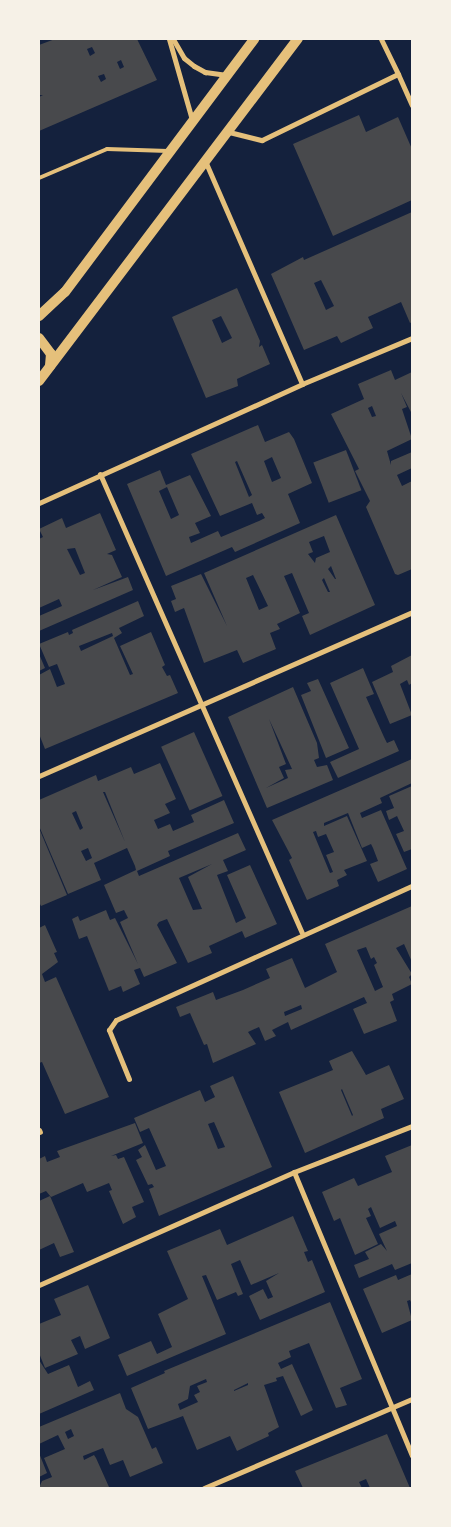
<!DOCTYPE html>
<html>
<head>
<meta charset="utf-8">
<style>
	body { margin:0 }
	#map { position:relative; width:451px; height:1527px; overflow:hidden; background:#14213d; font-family:"Source Serif 4",serif }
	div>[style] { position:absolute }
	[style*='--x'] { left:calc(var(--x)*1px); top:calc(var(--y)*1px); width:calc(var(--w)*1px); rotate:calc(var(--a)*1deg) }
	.building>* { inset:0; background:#48494c; transform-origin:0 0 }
	.service>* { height:4px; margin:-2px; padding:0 2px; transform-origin:2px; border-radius:2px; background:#e5c07b }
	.minor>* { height:5px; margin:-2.5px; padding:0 2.5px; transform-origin:2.5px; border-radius:2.5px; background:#e5c07b }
	.secondary>* { height:10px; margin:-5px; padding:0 5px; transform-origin:5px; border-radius:5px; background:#e5c07b }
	span { translate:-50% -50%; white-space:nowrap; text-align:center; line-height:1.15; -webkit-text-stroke:4px #f6f1e7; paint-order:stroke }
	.frame { position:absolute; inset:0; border:40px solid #f6f1e7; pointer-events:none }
</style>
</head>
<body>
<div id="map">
	<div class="building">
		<i style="clip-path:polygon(evenodd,55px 39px,137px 39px,157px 80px,39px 131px,39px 97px,43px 95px,39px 95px,39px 45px,55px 39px,92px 47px,95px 53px,90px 56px,87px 49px,92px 47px,55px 39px,121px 60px,124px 67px,120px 69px,117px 62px,121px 60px,55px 39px,104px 74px,106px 79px,101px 82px,98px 76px,104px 74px)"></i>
		<i style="clip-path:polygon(359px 115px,366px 132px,398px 117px,412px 149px,412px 200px,333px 236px,293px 144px)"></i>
		<i style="clip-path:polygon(evenodd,412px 212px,412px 322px,410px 323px,401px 302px,368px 317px,373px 328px,341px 343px,337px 336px,304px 350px,271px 274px,303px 257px,304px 260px,412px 212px,321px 280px,334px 306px,326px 310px,314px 283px,321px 280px)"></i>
		<i style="clip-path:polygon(evenodd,237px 288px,260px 341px,259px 347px,262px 345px,270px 364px,237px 379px,238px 386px,206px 398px,172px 317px,237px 288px,221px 316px,232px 338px,222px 343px,212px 320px,221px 316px)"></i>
		<i style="clip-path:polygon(evenodd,391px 370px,395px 380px,412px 372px,412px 414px,401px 393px,407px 407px,402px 409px,412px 439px,387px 451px,391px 465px,391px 461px,412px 452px,412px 468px,397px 475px,402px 486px,412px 481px,412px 569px,398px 575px,395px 574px,366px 507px,370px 501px,355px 471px,359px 469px,331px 414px,364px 399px,358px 384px,391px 370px,372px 406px,376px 416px,372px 417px,368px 408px,372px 406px)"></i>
		<i style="clip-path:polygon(evenodd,258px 425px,265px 442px,289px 432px,294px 439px,312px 483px,288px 494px,300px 523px,235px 552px,232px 547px,166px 576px,127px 484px,160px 470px,166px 485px,190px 475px,211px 516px,195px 523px,200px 533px,189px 537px,191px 543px,218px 531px,221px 537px,259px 521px,265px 518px,262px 513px,257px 515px,252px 503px,220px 516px,191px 454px,258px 425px,272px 457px,281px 478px,272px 482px,264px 461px,272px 457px,258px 425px,237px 461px,252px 495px,249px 497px,235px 462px,237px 461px,258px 425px,167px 487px,179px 515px,171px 519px,159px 491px,167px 487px)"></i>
		<i style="left:346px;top:450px;width:43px;height:35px;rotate:69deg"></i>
		<i style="clip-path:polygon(evenodd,100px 513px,116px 550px,107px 554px,112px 555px,122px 577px,93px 590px,128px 577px,133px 590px,39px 631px,39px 616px,62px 606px,59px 599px,39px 608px,39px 539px,43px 537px,39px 529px,62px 518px,66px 528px,100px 513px,75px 548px,85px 573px,80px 575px,67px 549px,75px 548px)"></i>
		<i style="clip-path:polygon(evenodd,336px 515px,375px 605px,310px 635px,302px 616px,309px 613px,292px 573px,284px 576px,300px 613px,277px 624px,280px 629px,270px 633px,276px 649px,243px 663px,237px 650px,204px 663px,184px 608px,175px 612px,171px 601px,176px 599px,171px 586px,201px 574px,227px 626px,204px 573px,336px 515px,324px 536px,330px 552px,316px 558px,315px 563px,308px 554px,313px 552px,309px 542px,324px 536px,336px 515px,331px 566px,336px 579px,335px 579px,328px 569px,331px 566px,336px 515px,253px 575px,268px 606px,259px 610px,246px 578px,253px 575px,336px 515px,324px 578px,330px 592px,328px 592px,322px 580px,324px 578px)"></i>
		<i style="clip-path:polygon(evenodd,138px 601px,144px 616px,119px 628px,122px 633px,114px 638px,130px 675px,133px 674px,120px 646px,151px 632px,165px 665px,162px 667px,167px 676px,170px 675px,178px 693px,45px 749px,39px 734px,39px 675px,50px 669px,57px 687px,65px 684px,57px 664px,49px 667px,39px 644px,68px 632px,69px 635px,73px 633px,72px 630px,138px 601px,112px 633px,113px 636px,81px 651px,79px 646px,112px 633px)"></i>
		<i style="clip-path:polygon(39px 654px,45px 668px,39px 671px)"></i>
		<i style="clip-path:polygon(412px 655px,412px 683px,409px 685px,407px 680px,400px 684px,412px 715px,390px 724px,372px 682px,393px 672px,391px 666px)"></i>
		<i style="clip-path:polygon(363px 668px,374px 694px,366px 697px,384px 737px,387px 743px,394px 740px,399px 751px,338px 778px,330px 762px,359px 749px,330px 683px)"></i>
		<i style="clip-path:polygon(318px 679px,349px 748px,326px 758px,301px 695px,311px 691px,307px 683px)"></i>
		<i style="clip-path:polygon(evenodd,293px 687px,317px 743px,319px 758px,314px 760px,317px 767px,327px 765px,333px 780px,267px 808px,228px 717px,293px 687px,269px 719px,292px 769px,285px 770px,288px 778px,266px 788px,284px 778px,279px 767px,286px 764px,269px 719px)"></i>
		<i style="left:194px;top:732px;width:70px;height:36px;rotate:66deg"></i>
		<i style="clip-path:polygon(evenodd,412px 759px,412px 783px,380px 798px,382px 803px,360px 813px,362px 818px,381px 810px,407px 869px,378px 882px,370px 864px,378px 861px,373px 848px,371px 844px,362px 848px,348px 813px,324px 823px,324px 826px,347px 816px,367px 861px,344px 870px,347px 875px,337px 880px,339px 886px,307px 900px,289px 860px,292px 858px,272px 820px,412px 759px,316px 831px,318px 837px,326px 834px,334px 852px,326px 855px,333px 872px,330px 873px,313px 832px,316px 831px)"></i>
		<i style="clip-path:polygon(evenodd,160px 763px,176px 799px,165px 804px,170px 813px,154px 820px,158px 829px,170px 824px,173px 831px,194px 822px,191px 815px,224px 800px,234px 823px,168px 851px,170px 856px,137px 871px,139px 876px,238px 833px,246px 850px,223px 860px,228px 871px,217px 875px,236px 923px,246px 918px,227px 875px,250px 865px,277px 924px,245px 938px,242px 931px,209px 946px,212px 953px,188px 963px,167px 919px,159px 922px,157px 925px,177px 963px,144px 977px,140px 968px,134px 970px,140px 984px,123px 992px,121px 986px,109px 991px,87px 936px,79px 939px,72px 919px,78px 916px,80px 921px,106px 910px,110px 920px,115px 918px,138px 964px,120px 922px,128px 918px,124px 910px,116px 913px,104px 885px,136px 870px,135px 866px,127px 848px,94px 863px,101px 880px,68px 894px,39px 826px,39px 800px,96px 775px,98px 781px,131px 767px,134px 774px,160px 763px,103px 792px,105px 792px,125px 842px,103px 792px,160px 763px,76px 811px,83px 828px,80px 830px,72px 813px,76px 811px,160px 763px,88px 848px,92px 858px,86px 861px,81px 851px,88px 848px,160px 763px,212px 864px,188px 877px,202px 909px,193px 910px,179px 878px,212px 864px)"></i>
		<i style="clip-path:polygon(412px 786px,412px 849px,404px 852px,396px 834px,404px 831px,397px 816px,389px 820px,386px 811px,394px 808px,389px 796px)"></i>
		<i style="clip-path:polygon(39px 828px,67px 895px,41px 906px,39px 902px)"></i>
		<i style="clip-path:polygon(evenodd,412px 906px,412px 962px,404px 944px,396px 948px,412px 974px,409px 977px,412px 984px,392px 994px,394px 1000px,390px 1002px,397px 1021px,364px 1034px,353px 1009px,367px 1003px,364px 997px,291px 1030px,288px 1022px,272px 1030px,276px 1036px,265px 1041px,259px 1027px,248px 1032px,256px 1044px,213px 1063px,207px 1044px,204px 1045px,190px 1013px,180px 1017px,176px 1007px,213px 992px,216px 1000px,243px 990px,270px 978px,266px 969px,292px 958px,305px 988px,337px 972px,325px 944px,412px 906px,366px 947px,371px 959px,374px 957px,377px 963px,374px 965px,383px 987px,375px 991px,357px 950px,366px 947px,412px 906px,301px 1005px,302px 1009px,285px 1016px,284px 1012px,301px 1005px)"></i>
		<i style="clip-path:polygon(45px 925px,57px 952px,54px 953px,58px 962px,42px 974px,45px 982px,56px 977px,109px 1097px,65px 1114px,42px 1062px,39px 1063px,39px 928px)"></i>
		<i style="clip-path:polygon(evenodd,352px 1051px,366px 1075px,389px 1065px,404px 1099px,381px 1109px,384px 1118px,305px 1153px,279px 1092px,333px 1070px,329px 1061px,352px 1051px,342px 1089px,353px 1115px,352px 1116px,341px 1090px,342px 1089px)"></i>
		<i style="clip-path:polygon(evenodd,233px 1076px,272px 1167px,159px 1216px,149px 1189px,154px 1187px,152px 1184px,148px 1185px,136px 1160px,142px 1157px,138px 1150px,145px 1145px,156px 1170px,166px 1166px,149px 1128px,140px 1132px,134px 1118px,200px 1090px,205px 1102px,215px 1097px,210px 1086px,233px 1076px,214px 1122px,225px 1147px,218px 1149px,208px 1124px,214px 1122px)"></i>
		<i style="clip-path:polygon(135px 1123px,143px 1143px,111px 1156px,116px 1155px,118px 1159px,124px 1157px,144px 1202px,132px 1207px,136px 1217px,123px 1224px,109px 1191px,112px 1190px,109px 1183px,87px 1192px,83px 1183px,51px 1197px,46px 1191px,39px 1194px,39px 1159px,45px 1156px,47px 1162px,60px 1157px,57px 1151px)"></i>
		<i style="clip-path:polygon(412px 1145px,412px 1263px,395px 1270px,392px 1264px,359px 1278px,354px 1265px,369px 1259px,365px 1252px,381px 1244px,387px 1251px,379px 1234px,397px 1226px,395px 1221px,380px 1228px,371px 1207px,368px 1209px,371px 1216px,366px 1218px,378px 1244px,355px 1255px,340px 1218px,334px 1221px,322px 1192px,354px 1178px,358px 1186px,392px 1172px,385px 1156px)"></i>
		<i style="clip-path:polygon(50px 1196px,74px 1252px,60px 1257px,54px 1243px,39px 1250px,39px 1201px)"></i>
		<i style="clip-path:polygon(293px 1216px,308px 1251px,304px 1252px,308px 1262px,312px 1260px,325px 1292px,260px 1320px,249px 1296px,263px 1289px,268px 1299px,273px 1297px,266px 1281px,279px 1273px,251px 1285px,240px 1260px,231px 1264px,243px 1294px,238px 1296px,236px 1292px,217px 1300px,206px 1275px,202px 1276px,226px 1334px,127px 1376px,118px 1355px,151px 1341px,157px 1354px,172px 1347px,158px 1314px,188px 1299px,167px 1251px,220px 1229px,227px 1245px)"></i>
		<i style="clip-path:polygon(412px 1274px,412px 1304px,410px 1300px,407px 1301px,412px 1320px,382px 1333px,363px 1289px,396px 1275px,398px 1280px)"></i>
		<i style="clip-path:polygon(88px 1285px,110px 1338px,85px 1349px,80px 1336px,71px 1340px,78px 1354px,45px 1368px,39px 1353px,39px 1324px,61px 1315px,54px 1299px)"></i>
		<i style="clip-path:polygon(evenodd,330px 1302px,362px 1379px,340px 1388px,347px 1405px,336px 1408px,309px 1343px,289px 1351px,291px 1357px,278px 1363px,281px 1369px,292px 1364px,313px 1410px,301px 1416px,283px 1376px,276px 1378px,277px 1381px,264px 1385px,279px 1427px,268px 1433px,269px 1436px,237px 1451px,230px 1436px,197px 1450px,183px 1416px,148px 1429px,131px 1388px,165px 1373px,164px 1371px,330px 1302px,206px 1379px,207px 1382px,197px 1386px,200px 1392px,194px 1395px,198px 1402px,180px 1410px,178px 1404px,188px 1399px,190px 1386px,206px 1379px,330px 1302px,248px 1383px,248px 1385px,234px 1391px,234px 1390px,248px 1383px)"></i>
		<i style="clip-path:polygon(39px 1360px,48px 1374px,69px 1365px,78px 1387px,90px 1381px,94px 1390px,39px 1414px)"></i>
		<i style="clip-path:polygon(evenodd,120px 1393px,126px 1409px,138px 1417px,152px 1449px,156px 1447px,163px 1463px,130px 1477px,123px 1460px,110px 1465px,103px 1448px,83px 1456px,84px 1460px,94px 1455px,96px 1458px,109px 1487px,39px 1488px,42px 1481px,52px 1477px,44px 1458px,65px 1449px,58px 1435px,39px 1444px,39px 1427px,120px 1393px,71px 1429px,74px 1436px,68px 1439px,65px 1432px,71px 1429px)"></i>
		<i style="clip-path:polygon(387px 1434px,410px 1488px,370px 1488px,366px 1479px,359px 1482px,362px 1488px,303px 1488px,295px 1471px)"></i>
		<i style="clip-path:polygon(39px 1453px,47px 1473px,39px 1477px)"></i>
	</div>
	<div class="service">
		<i style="--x:39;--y:178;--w:74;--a:-23.1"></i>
		<i style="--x:107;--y:149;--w:61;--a:1.9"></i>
	</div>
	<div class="minor">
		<i style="--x:169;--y:39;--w:84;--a:74.1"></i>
		<i style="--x:173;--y:39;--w:22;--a:60"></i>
		<i style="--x:184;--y:58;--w:13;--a:39"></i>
		<i style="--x:194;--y:66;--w:13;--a:29"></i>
		<i style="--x:205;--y:72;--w:22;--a:8"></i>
		<i style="--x:381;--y:39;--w:39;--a:64"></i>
		<i style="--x:229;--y:132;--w:34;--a:14"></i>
		<i style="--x:262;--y:140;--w:151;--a:-25.9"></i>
		<i style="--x:398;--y:74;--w:34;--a:66"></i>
		<i style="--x:206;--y:163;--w:241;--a:66.5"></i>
		<i style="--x:302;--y:384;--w:119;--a:-22.7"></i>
		<i style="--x:100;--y:474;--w:501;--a:66.25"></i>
		<i style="--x:39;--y:503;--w:289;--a:-24.3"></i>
		<i style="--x:39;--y:776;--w:407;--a:-23.7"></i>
		<i style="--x:129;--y:1079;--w:53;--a:-112.2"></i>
		<i style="--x:109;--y:1030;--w:12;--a:-55"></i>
		<i style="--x:116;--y:1020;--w:325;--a:-24.4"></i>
		<i style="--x:39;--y:1130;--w:2;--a:63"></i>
		<i style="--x:294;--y:1172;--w:307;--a:67.4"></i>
		<i style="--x:39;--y:1285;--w:279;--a:-23.9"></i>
		<i style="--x:294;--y:1172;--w:127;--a:-21.3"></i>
		<i style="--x:204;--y:1488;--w:226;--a:-23.2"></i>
	</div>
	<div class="secondary">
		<i style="--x:39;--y:316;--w:35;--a:-43"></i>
		<i style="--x:65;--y:292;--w:316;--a:-53.2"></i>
		<i style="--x:39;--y:338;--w:20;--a:53"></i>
		<i style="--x:51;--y:354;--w:12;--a:95"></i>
		<i style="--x:39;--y:381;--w:429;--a:-52.9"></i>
	</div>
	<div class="frame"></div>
</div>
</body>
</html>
